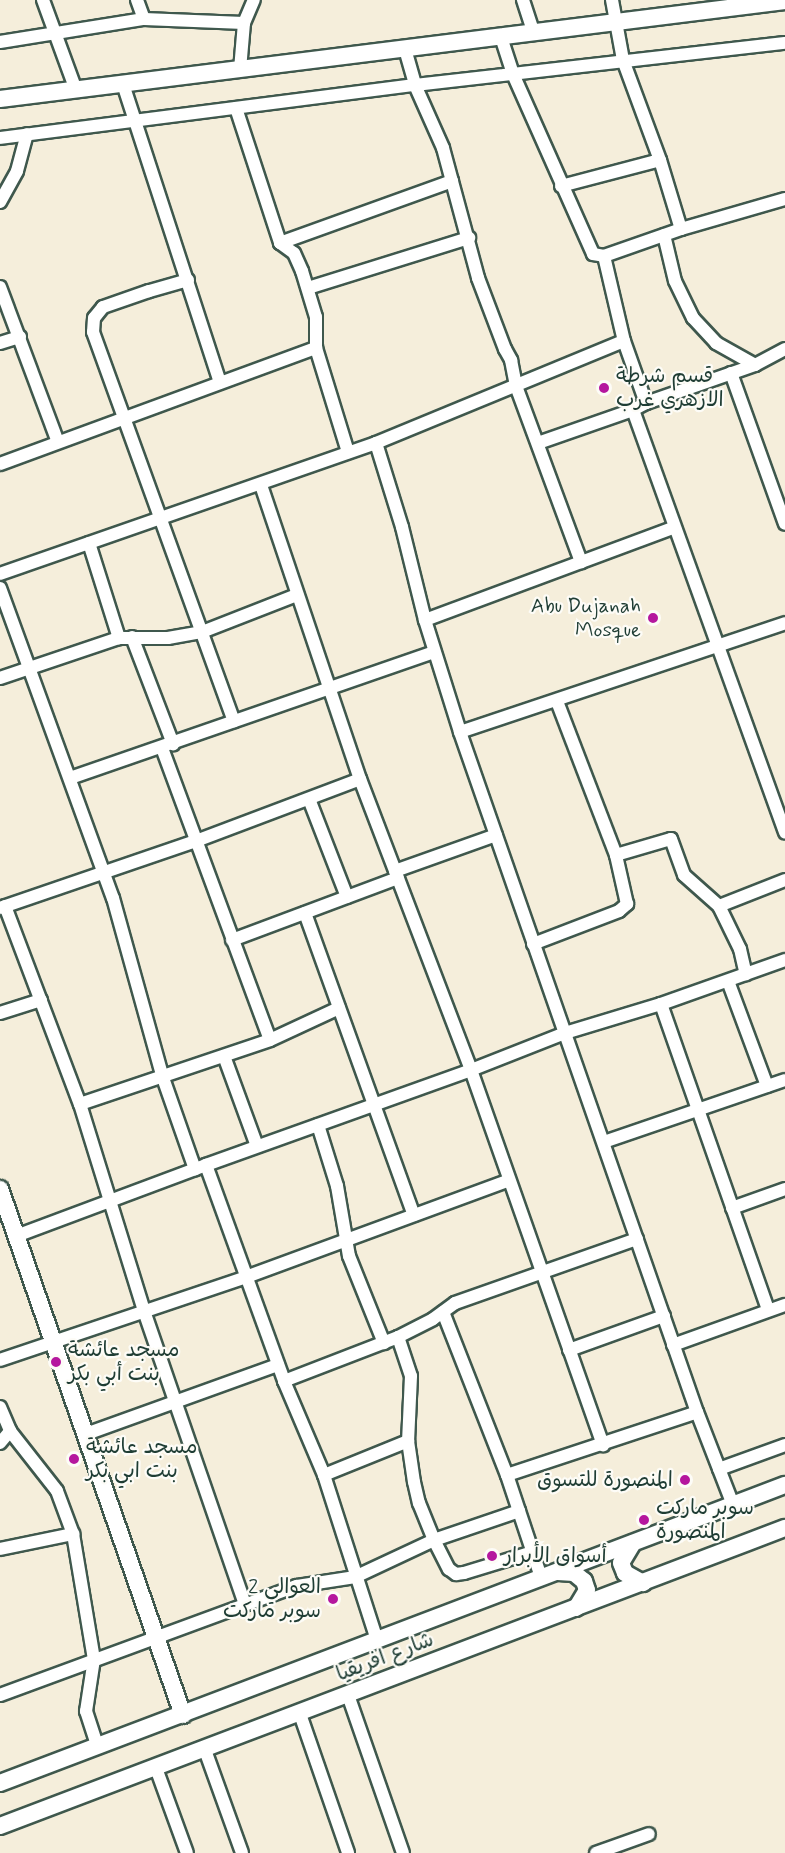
<!DOCTYPE html>
<html>
<head>
<meta charset="utf-8">
<style>
	body { margin:0 }
	#map { position:relative; width:785px; height:1853px; overflow:hidden; background:#f5eedb; font-family:Mynerve,"Playpen Sans Arabic",sans-serif }
	div>[style] { position:absolute }
	[style*='--x'] { left:calc(var(--x)*1px); top:calc(var(--y)*1px); width:calc(var(--w)*1px); rotate:calc(var(--a)*1deg) }
	.roads { filter:drop-shadow(2px 0 #3f584d) drop-shadow(-2px 0 #3f584d) drop-shadow(0 2px #3f584d) drop-shadow(0 -2px #3f584d) }
	.street>* { height:12px; margin:-6px; padding:0 6px; transform-origin:6px; border-radius:6px; background:#fff }
	.secondary>* { height:16px; margin:-8px; padding:0 8px; transform-origin:8px; border-radius:8px; background:#fff }
	.dots>* { width:16px; height:16px; translate:-50% -50%; box-sizing:border-box; border:3px solid #fdfcf7; border-radius:50% }
	span { translate:-50% -50%; white-space:nowrap; text-align:center; line-height:1.15; -webkit-text-stroke:4.5px #fdfcf7; paint-order:stroke }
	.poi-label { font-size:21px; color:#1f3d34 }
	.left { translate:0 -50%; text-align:left }
	.right { translate:-100% -50%; text-align:right }
	.street-label { font-size:21px; color:#1f3d34 }
</style>
</head>
<body>
<div id="map">
	<div class="roads">
		<div class="street">
			<i style="--x:43;--y:0;--w:96;--a:69.9"></i>
			<i style="--x:137;--y:0;--w:20;--a:70"></i>
			<i style="--x:523;--y:0;--w:35;--a:72"></i>
			<i style="--x:612;--y:0;--w:61;--a:79.6"></i>
			<i style="--x:623;--y:60;--w:107;--a:69.7"></i>
			<i style="--x:660;--y:160;--w:72;--a:73.1"></i>
			<i style="--x:244;--y:23;--w:25;--a:-67"></i>
			<i style="--x:501;--y:37;--w:39;--a:72"></i>
			<i style="--x:513;--y:74;--w:197;--a:66"></i>
			<i style="--x:593;--y:254;--w:11;--a:10"></i>
			<i style="--x:604;--y:256;--w:82;--a:-19.3"></i>
			<i style="--x:681;--y:229;--w:108;--a:-16.1"></i>
			<i style="--x:0;--y:42;--w:146;--a:-9.1"></i>
			<i style="--x:144;--y:19;--w:100;--a:2.3"></i>
			<i style="--x:244;--y:23;--w:47;--a:94.9"></i>
			<i style="--x:405;--y:49;--w:37;--a:74"></i>
			<i style="--x:415;--y:85;--w:69;--a:66"></i>
			<i style="--x:443;--y:148;--w:135;--a:74.9"></i>
			<i style="--x:478;--y:278;--w:76;--a:69.2"></i>
			<i style="--x:505;--y:349;--w:13;--a:61"></i>
			<i style="--x:511;--y:360;--w:26;--a:79"></i>
			<i style="--x:516;--y:386;--w:188;--a:69.7"></i>
			<i style="--x:123;--y:84;--w:314;--a:72"></i>
			<i style="--x:236;--y:108;--w:142;--a:71.9"></i>
			<i style="--x:280;--y:243;--w:17;--a:36"></i>
			<i style="--x:294;--y:253;--w:20;--a:66"></i>
			<i style="--x:302;--y:271;--w:48;--a:73.1"></i>
			<i style="--x:316;--y:317;--w:31;--a:90"></i>
			<i style="--x:316;--y:348;--w:109;--a:72.9"></i>
			<i style="--x:0;--y:138;--w:418;--a:-7.3"></i>
			<i style="--x:415;--y:85;--w:372;--a:-6.5"></i>
			<i style="--x:561;--y:186;--w:102;--a:-14.7"></i>
			<i style="--x:0;--y:202;--w:35;--a:-61"></i>
			<i style="--x:17;--y:171;--w:38;--a:-75"></i>
			<i style="--x:664;--y:235;--w:47;--a:76.6"></i>
			<i style="--x:675;--y:281;--w:41;--a:64.1"></i>
			<i style="--x:693;--y:318;--w:34;--a:47"></i>
			<i style="--x:716;--y:343;--w:45;--a:29.4"></i>
			<i style="--x:280;--y:243;--w:183;--a:-19.8"></i>
			<i style="--x:604;--y:256;--w:87;--a:76.8"></i>
			<i style="--x:624;--y:341;--w:66;--a:70.5"></i>
			<i style="--x:646;--y:403;--w:15;--a:152"></i>
			<i style="--x:633;--y:410;--w:449;--a:70.2"></i>
			<i style="--x:188;--y:280;--w:41;--a:164.2"></i>
			<i style="--x:149;--y:291;--w:49;--a:160.8"></i>
			<i style="--x:103;--y:307;--w:14;--a:129"></i>
			<i style="--x:94;--y:318;--w:14;--a:94"></i>
			<i style="--x:93;--y:332;--w:414;--a:70.1"></i>
			<i style="--x:0;--y:287;--w:165;--a:69.5"></i>
			<i style="--x:308;--y:288;--w:169;--a:-17.3"></i>
			<i style="--x:0;--y:343;--w:21;--a:-17"></i>
			<i style="--x:731;--y:373;--w:160;--a:70.3"></i>
			<i style="--x:646;--y:403;--w:115;--a:-19.2"></i>
			<i style="--x:755;--y:365;--w:34;--a:-28"></i>
			<i style="--x:376;--y:443;--w:88;--a:72.8"></i>
			<i style="--x:402;--y:527;--w:96;--a:76.1"></i>
			<i style="--x:425;--y:620;--w:117;--a:72.6"></i>
			<i style="--x:460;--y:732;--w:720;--a:70.79"></i>
			<i style="--x:697;--y:1412;--w:100;--a:68.8"></i>
			<i style="--x:538;--y:443;--w:101;--a:-19.2"></i>
			<i style="--x:0;--y:464;--w:337;--a:-20.2"></i>
			<i style="--x:261;--y:485;--w:310;--a:71.4"></i>
			<i style="--x:360;--y:779;--w:311;--a:69.1"></i>
			<i style="--x:471;--y:1070;--w:398;--a:70.6"></i>
			<i style="--x:89;--y:543;--w:100;--a:72.5"></i>
			<i style="--x:0;--y:574;--w:398;--a:-19.2"></i>
			<i style="--x:376;--y:443;--w:268;--a:-22.4"></i>
			<i style="--x:0;--y:588;--w:330;--a:70"></i>
			<i style="--x:113;--y:898;--w:184;--a:74.5"></i>
			<i style="--x:162;--y:1075;--w:100;--a:70.7"></i>
			<i style="--x:425;--y:620;--w:265;--a:-20.4"></i>
			<i style="--x:132;--y:637;--w:115;--a:69"></i>
			<i style="--x:0;--y:678;--w:126;--a:-18.6"></i>
			<i style="--x:119;--y:638;--w:49;--a:0"></i>
			<i style="--x:168;--y:638;--w:35;--a:-10"></i>
			<i style="--x:202;--y:632;--w:102;--a:-21.3"></i>
			<i style="--x:460;--y:732;--w:343;--a:-18.5"></i>
			<i style="--x:162;--y:748;--w:311;--a:69.7"></i>
			<i style="--x:70;--y:778;--w:385;--a:-19.1"></i>
			<i style="--x:309;--y:799;--w:105;--a:68.8"></i>
			<i style="--x:616;--y:855;--w:57;--a:-16.2"></i>
			<i style="--x:671;--y:839;--w:38;--a:70"></i>
			<i style="--x:684;--y:875;--w:47;--a:41.5"></i>
			<i style="--x:719;--y:906;--w:48;--a:64"></i>
			<i style="--x:740;--y:949;--w:26;--a:77"></i>
			<i style="--x:395;--y:871;--w:107;--a:-19.6"></i>
			<i style="--x:5;--y:906;--w:212;--a:69.3"></i>
			<i style="--x:80;--y:1104;--w:217;--a:72.8"></i>
			<i style="--x:144;--y:1311;--w:310;--a:71"></i>
			<i style="--x:719;--y:906;--w:71;--a:-21.5"></i>
			<i style="--x:0;--y:908;--w:207;--a:-18.9"></i>
			<i style="--x:196;--y:841;--w:175;--a:-20.7"></i>
			<i style="--x:305;--y:913;--w:321;--a:70.2"></i>
			<i style="--x:232;--y:940;--w:177;--a:-20.5"></i>
			<i style="--x:533;--y:944;--w:92;--a:-21"></i>
			<i style="--x:619;--y:911;--w:11;--a:-41"></i>
			<i style="--x:627;--y:904;--w:50;--a:-102.7"></i>
			<i style="--x:616;--y:855;--w:165;--a:-111"></i>
			<i style="--x:728;--y:981;--w:112;--a:69.6"></i>
			<i style="--x:661;--y:1004;--w:324;--a:70.7"></i>
			<i style="--x:0;--y:1013;--w:43;--a:-17.6"></i>
			<i style="--x:224;--y:1056;--w:96;--a:69.9"></i>
			<i style="--x:80;--y:1104;--w:200;--a:-18.6"></i>
			<i style="--x:270;--y:1040;--w:76;--a:-24.9"></i>
			<i style="--x:318;--y:1125;--w:64;--a:72.7"></i>
			<i style="--x:337;--y:1186;--w:71;--a:80.3"></i>
			<i style="--x:349;--y:1256;--w:94;--a:68.1"></i>
			<i style="--x:604;--y:1142;--w:191;--a:-18.9"></i>
			<i style="--x:206;--y:1165;--w:230;--a:70.1"></i>
			<i style="--x:284;--y:1381;--w:102;--a:66.9"></i>
			<i style="--x:324;--y:1475;--w:173;--a:72.2"></i>
			<i style="--x:732;--y:1208;--w:56;--a:-19.7"></i>
			<i style="--x:16;--y:1236;--w:203;--a:-20.5"></i>
			<i style="--x:206;--y:1165;--w:282;--a:-19.7"></i>
			<i style="--x:471;--y:1070;--w:101;--a:-21.5"></i>
			<i style="--x:565;--y:1033;--w:100;--a:-16.8"></i>
			<i style="--x:661;--y:1004;--w:132;--a:-19.5"></i>
			<i style="--x:443;--y:1312;--w:175;--a:68.6"></i>
			<i style="--x:507;--y:1475;--w:108;--a:71.6"></i>
			<i style="--x:398;--y:1337;--w:41;--a:71.6"></i>
			<i style="--x:411;--y:1376;--w:65;--a:92.6"></i>
			<i style="--x:408;--y:1441;--w:41;--a:81.7"></i>
			<i style="--x:414;--y:1482;--w:22;--a:77"></i>
			<i style="--x:419;--y:1503;--w:40;--a:68"></i>
			<i style="--x:434;--y:1540;--w:33;--a:63"></i>
			<i style="--x:449;--y:1569;--w:9;--a:36"></i>
			<i style="--x:456;--y:1574;--w:8;--a:-7"></i>
			<i style="--x:464;--y:1573;--w:72;--a:-16.9"></i>
			<i style="--x:673;--y:1345;--w:119;--a:-19.7"></i>
			<i style="--x:569;--y:1350;--w:101;--a:-19.7"></i>
			<i style="--x:0;--y:1360;--w:260;--a:-18.6"></i>
			<i style="--x:246;--y:1277;--w:280;--a:-20.2"></i>
			<i style="--x:284;--y:1381;--w:122;--a:-21.1"></i>
			<i style="--x:398;--y:1337;--w:39;--a:-27"></i>
			<i style="--x:433;--y:1319;--w:27;--a:-36"></i>
			<i style="--x:455;--y:1303;--w:193;--a:-19.4"></i>
			<i style="--x:0;--y:1407;--w:26;--a:67"></i>
			<i style="--x:10;--y:1431;--w:76;--a:51.9"></i>
			<i style="--x:57;--y:1491;--w:46;--a:69.6"></i>
			<i style="--x:73;--y:1534;--w:127;--a:80.5"></i>
			<i style="--x:94;--y:1659;--w:53;--a:98.7"></i>
			<i style="--x:86;--y:1711;--w:38;--a:72"></i>
			<i style="--x:86;--y:1434;--w:204;--a:-19.8"></i>
			<i style="--x:0;--y:1443;--w:16;--a:-50"></i>
			<i style="--x:719;--y:1469;--w:70;--a:-20"></i>
			<i style="--x:324;--y:1475;--w:91;--a:-22"></i>
			<i style="--x:507;--y:1475;--w:200;--a:-18.3"></i>
			<i style="--x:0;--y:1549;--w:75;--a:-11.6"></i>
			<i style="--x:0;--y:1695;--w:316;--a:-20.2"></i>
			<i style="--x:297;--y:1586;--w:59;--a:-8.8"></i>
			<i style="--x:355;--y:1577;--w:87;--a:-25.1"></i>
			<i style="--x:434;--y:1540;--w:90;--a:-18.8"></i>
			<i style="--x:348;--y:1695;--w:167;--a:70.8"></i>
			<i style="--x:300;--y:1714;--w:147;--a:70.9"></i>
			<i style="--x:205;--y:1750;--w:109;--a:70.2"></i>
			<i style="--x:156;--y:1768;--w:90;--a:70"></i>
			<i style="--x:596;--y:1853;--w:56;--a:-19.7"></i>
		</div>
		<div class="secondary">
			<i style="--x:0;--y:99;--w:791;--a:-7.12"></i>
			<i style="--x:0;--y:1189;--w:557;--a:70.82"></i>
			<i style="--x:633;--y:1543;--w:23;--a:121"></i>
			<i style="--x:621;--y:1563;--w:11;--a:68"></i>
			<i style="--x:625;--y:1573;--w:21;--a:29"></i>
			<i style="--x:558;--y:1572;--w:16;--a:4"></i>
			<i style="--x:574;--y:1573;--w:13;--a:39"></i>
			<i style="--x:584;--y:1581;--w:9;--a:72"></i>
			<i style="--x:587;--y:1590;--w:21;--a:121"></i>
			<i style="--x:0;--y:1783;--w:840;--a:-20.79"></i>
			<i style="--x:0;--y:1826;--w:840;--a:-20.79"></i>
		</div>
	</div>
	<div class="dots">
		<i style="left:604px;top:388px;background:#b5179e"></i>
		<i style="left:653px;top:618px;background:#b5179e"></i>
		<i style="left:56px;top:1362px;background:#b5179e"></i>
		<i style="left:74px;top:1459px;background:#b5179e"></i>
		<i style="left:685px;top:1480px;background:#b5179e"></i>
		<i style="left:644px;top:1520px;background:#b5179e"></i>
		<i style="left:492px;top:1556px;background:#b5179e"></i>
		<i style="left:333px;top:1599px;background:#b5179e"></i>
	</div>
	<div class="poi-label">
		<span class="left" style="left:616px;top:388px">قسم شرطة<br>الازهري غرب</span>
		<span class="right" style="left:641px;top:618px">Abu Dujanah<br>Mosque</span>
		<span class="left" style="left:68px;top:1362px">مسجد عائشة<br>بنت أبي بكر</span>
		<span class="left" style="left:86px;top:1459px">مسجد عائشة<br>بنت ابي بكر</span>
		<span class="right" style="left:673px;top:1480px">المنصورة للتسوق</span>
		<span class="left" style="left:656px;top:1520px">سوبر ماركت<br>المنصورة</span>
		<span class="left" style="left:504px;top:1556px">أسواق الأبرار</span>
		<span class="right" style="left:321px;top:1599px">العوالي 2<br>سوبر ماركت</span>
	</div>
	<div class="street-label">
		<span style="left:385px;top:1657px;rotate:-21deg">شارع افريقيا</span>
	</div>
</div>
</body>
</html>
